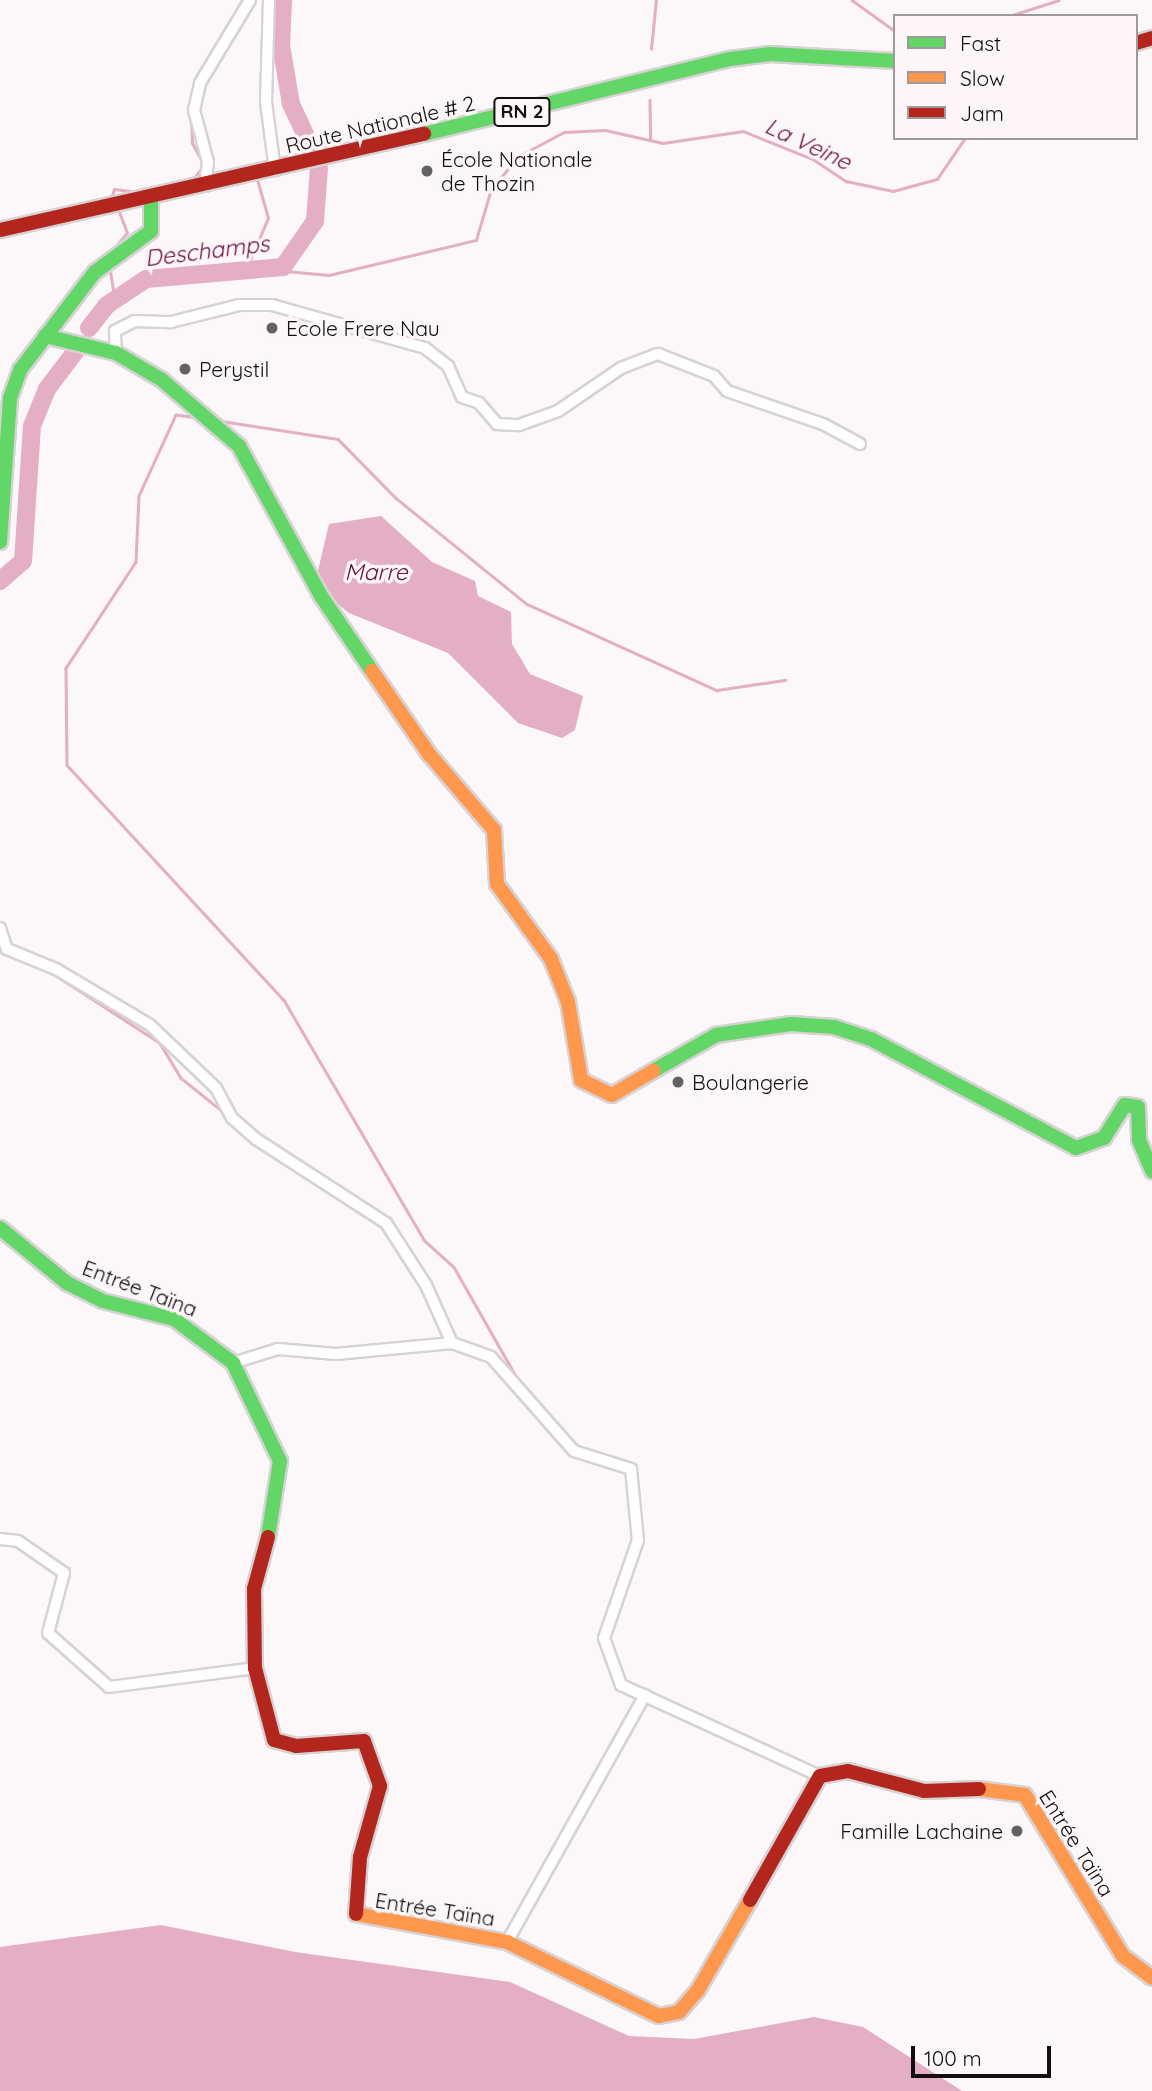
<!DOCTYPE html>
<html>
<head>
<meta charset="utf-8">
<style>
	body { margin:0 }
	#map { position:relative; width:1152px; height:2091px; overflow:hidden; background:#fcf7f9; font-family:Quicksand,sans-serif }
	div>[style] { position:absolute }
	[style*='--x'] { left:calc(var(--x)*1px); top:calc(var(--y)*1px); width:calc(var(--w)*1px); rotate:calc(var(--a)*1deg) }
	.water>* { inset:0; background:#e4aec4 }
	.stream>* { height:2.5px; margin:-1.25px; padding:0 1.25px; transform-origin:1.25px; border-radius:1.25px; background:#e4aec4 }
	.river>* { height:18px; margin:-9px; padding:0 9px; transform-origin:9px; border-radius:9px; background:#e4aec4 }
	.roads { filter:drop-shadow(2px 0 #d7d2d4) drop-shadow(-2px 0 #d7d2d4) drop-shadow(0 2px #d7d2d4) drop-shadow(0 -2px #d7d2d4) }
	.street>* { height:10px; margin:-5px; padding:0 5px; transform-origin:5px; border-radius:5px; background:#fffefe }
	.fast>* { height:14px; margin:-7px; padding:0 7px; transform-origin:7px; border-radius:7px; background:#63d668 }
	.slow>* { height:14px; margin:-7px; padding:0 7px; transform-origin:7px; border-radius:7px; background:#ff974d }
	.jam>* { height:14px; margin:-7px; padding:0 7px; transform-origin:7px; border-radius:7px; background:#b3261e }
	.dots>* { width:19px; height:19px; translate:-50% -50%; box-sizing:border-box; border:4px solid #fdf6f9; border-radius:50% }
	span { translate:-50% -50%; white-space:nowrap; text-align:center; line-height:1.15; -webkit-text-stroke:7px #fdf6f9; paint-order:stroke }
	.shield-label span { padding:2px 5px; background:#fdf6f9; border:2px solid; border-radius:5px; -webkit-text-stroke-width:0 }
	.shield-label { font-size:19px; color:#130e10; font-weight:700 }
	.street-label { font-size:21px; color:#130e10 }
	.poi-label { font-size:21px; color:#130e10 }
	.left { translate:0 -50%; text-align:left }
	.right { translate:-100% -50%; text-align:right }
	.water-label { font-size:23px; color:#6a1041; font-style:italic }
	.legend { position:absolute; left:893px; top:14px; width:245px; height:126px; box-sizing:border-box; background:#fdf6f9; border:2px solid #9f999c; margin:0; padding:9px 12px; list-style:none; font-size:21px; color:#130e10 }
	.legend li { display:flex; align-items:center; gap:14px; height:35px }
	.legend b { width:35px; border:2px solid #9f999c }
	.scale { position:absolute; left:911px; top:2046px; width:140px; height:32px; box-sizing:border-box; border:4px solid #130e10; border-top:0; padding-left:9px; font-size:21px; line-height:24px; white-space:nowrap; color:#130e10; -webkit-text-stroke:5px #fdf6f9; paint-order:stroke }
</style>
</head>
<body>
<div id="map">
	<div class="water">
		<i style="clip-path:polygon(381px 516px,432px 562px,475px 581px,478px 596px,511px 612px,512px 644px,530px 674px,583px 696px,575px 730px,562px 738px,518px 723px,448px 653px,349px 613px,326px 595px,316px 579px,329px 524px)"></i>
		<i style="clip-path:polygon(161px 1925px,295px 1952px,510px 1982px,629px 2036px,694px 2039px,814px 2017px,863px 2027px,962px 2091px,0 2091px,0 1947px)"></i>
	</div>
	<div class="stream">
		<i style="--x:852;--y:0;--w:53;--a:35.8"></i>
		<i style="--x:1009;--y:16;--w:52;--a:-17.7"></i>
		<i style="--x:651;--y:49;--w:49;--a:-84.2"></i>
		<i style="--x:650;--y:100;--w:39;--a:89"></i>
		<i style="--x:111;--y:200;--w:11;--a:-75"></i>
		<i style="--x:114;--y:189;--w:24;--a:7"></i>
		<i style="--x:138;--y:192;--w:59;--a:-14.7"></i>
		<i style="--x:195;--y:177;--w:15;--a:-53"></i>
		<i style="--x:204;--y:165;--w:25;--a:-119"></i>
		<i style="--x:192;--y:143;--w:26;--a:-92"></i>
		<i style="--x:110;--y:253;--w:26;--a:-50"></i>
		<i style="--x:127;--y:233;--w:22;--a:-111"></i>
		<i style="--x:110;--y:268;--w:31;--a:81"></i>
		<i style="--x:264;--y:269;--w:65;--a:5.3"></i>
		<i style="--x:329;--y:275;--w:151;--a:-13.4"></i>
		<i style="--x:476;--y:240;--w:53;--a:-73.6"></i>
		<i style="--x:491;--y:189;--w:43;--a:-49.7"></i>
		<i style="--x:519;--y:156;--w:51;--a:-28.1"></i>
		<i style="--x:564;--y:132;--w:41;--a:-2.8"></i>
		<i style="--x:605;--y:130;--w:59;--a:12.6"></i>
		<i style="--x:663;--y:143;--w:81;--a:-8.5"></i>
		<i style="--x:743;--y:131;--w:75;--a:21.8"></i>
		<i style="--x:813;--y:159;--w:40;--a:34"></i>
		<i style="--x:846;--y:181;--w:48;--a:12"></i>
		<i style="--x:893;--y:191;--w:46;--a:-15.3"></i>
		<i style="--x:937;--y:179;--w:50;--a:-55.7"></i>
		<i style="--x:246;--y:270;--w:56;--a:-67.1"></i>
		<i style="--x:268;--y:218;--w:40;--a:-106"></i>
		<i style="--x:197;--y:418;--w:21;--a:-172"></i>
		<i style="--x:176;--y:415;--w:89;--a:114.6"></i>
		<i style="--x:139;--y:496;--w:66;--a:92.6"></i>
		<i style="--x:136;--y:562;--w:127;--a:123.4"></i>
		<i style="--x:66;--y:668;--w:97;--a:89.4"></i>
		<i style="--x:67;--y:765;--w:320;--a:47.3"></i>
		<i style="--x:284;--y:1000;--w:278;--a:59.7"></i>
		<i style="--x:424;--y:1240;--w:40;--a:42"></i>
		<i style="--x:454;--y:1267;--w:128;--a:60.4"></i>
		<i style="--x:221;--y:421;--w:118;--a:8.7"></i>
		<i style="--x:338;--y:439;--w:83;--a:45.5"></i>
		<i style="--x:396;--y:498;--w:169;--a:39"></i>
		<i style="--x:527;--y:604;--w:209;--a:24.4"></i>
		<i style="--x:717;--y:690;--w:69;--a:-8.4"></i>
		<i style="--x:60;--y:978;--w:119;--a:33"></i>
		<i style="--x:160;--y:1043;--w:41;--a:59"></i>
		<i style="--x:181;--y:1078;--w:51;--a:38.7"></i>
	</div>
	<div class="river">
		<i style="--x:283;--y:0;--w:45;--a:92.5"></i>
		<i style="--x:281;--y:45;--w:60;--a:80.4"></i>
		<i style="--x:291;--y:104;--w:50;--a:65"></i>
		<i style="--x:89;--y:328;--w:29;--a:-52"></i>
		<i style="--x:107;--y:305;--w:47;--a:-33.7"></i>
		<i style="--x:146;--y:279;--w:138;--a:-5"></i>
		<i style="--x:283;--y:267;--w:56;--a:-55.2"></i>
		<i style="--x:315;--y:221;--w:53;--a:-85.7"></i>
		<i style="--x:0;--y:581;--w:30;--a:-41"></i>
		<i style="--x:23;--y:561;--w:135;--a:-86.2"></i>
		<i style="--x:32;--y:426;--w:40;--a:-68"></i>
		<i style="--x:47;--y:389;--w:51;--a:-52.9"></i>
	</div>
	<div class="roads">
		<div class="street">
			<i style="--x:269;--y:0;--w:102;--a:91.7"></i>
			<i style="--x:266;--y:102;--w:69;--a:82.5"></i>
			<i style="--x:205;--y:186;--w:24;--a:-83"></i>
			<i style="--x:208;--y:162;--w:54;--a:-105.1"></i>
			<i style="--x:194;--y:110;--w:28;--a:-77"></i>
			<i style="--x:200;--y:83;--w:97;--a:-58.9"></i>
			<i style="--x:116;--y:353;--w:22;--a:-93"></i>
			<i style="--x:115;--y:331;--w:22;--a:-27"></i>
			<i style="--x:135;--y:321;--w:36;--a:2"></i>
			<i style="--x:171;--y:322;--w:70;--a:-14"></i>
			<i style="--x:239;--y:305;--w:33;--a:0"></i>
			<i style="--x:272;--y:305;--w:159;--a:15.7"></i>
			<i style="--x:425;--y:348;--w:29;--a:38"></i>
			<i style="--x:448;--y:366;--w:34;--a:66"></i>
			<i style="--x:462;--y:397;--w:18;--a:19"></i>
			<i style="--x:479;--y:403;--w:28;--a:49"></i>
			<i style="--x:497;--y:424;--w:22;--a:3"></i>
			<i style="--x:519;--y:425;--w:41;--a:-19.7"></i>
			<i style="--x:558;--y:411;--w:76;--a:-34.3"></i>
			<i style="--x:621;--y:368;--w:40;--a:-21"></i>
			<i style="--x:658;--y:354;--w:60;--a:21.4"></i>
			<i style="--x:714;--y:376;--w:20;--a:49"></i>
			<i style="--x:727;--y:391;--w:102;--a:19"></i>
			<i style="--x:823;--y:424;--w:42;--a:28.4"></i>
			<i style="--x:0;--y:928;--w:22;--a:72"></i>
			<i style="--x:7;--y:949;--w:53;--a:22.2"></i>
			<i style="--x:56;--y:969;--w:109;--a:30.8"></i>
			<i style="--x:150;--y:1025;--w:91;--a:43.7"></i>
			<i style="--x:216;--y:1088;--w:34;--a:62"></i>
			<i style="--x:232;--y:1118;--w:32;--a:41"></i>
			<i style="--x:256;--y:1139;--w:155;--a:32.9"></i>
			<i style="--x:386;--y:1223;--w:74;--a:57.2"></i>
			<i style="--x:426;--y:1285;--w:64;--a:65.9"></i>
			<i style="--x:233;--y:1363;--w:47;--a:-17.3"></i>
			<i style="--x:278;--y:1349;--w:58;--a:4.9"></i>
			<i style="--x:336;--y:1354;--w:117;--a:-5.4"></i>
			<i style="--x:452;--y:1343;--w:41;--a:19.7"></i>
			<i style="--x:491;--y:1357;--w:125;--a:48.6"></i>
			<i style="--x:574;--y:1451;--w:60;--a:17.5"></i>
			<i style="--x:631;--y:1469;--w:71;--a:84.4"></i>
			<i style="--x:638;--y:1540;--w:104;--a:109.1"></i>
			<i style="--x:604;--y:1638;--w:50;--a:70.1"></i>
			<i style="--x:621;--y:1685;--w:219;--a:24.6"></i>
			<i style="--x:0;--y:1539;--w:18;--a:6"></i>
			<i style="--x:18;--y:1541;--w:56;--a:34.8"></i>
			<i style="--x:64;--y:1573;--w:62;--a:104.9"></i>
			<i style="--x:48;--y:1633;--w:81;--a:41.5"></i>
			<i style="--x:109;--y:1687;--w:147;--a:-7.4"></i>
			<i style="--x:507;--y:1942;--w:283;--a:-60.8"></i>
		</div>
		<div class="fast">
			<i style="--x:424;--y:134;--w:315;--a:-13.8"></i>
			<i style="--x:730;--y:59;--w:40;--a:-7.1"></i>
			<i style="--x:770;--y:54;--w:125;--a:3.2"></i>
			<i style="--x:45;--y:336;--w:73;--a:13.5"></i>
			<i style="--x:116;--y:353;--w:53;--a:30.4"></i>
			<i style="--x:162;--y:380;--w:101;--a:40.6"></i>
			<i style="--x:239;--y:446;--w:171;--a:61.3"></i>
			<i style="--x:321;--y:596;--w:91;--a:55.8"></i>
			<i style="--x:0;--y:542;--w:144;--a:-86"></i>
			<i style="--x:10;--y:398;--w:30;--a:-70"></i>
			<i style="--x:20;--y:370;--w:123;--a:-52.6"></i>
			<i style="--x:95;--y:272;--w:69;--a:-36.2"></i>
			<i style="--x:151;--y:231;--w:35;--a:-90"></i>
			<i style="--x:653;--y:1071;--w:73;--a:-29.7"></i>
			<i style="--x:716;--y:1035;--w:76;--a:-8.3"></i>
			<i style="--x:791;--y:1024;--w:43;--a:4"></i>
			<i style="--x:834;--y:1027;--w:39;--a:18"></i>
			<i style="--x:871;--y:1039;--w:232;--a:28"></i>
			<i style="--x:1076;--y:1148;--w:30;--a:-20"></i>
			<i style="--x:1104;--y:1138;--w:39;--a:-58"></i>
			<i style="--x:1125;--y:1105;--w:13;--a:9"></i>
			<i style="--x:1138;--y:1107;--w:33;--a:88"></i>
			<i style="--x:1139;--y:1140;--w:34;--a:67"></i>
			<i style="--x:0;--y:1228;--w:87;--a:39.4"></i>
			<i style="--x:67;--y:1283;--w:40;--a:26.6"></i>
			<i style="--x:103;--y:1301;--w:73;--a:14.2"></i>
			<i style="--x:174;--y:1319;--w:74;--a:36.7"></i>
			<i style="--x:233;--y:1363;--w:109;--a:64.4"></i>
			<i style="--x:280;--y:1461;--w:77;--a:99"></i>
		</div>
		<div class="slow">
			<i style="--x:372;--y:671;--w:101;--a:55.5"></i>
			<i style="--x:429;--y:754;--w:100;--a:49.5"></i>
			<i style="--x:494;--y:830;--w:54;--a:86.8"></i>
			<i style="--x:497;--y:884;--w:92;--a:54.2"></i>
			<i style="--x:551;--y:959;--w:46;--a:68.4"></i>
			<i style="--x:568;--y:1002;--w:79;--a:80.5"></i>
			<i style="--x:581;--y:1080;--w:34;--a:26"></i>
			<i style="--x:612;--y:1095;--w:48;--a:-30.3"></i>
			<i style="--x:979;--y:1789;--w:46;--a:7.4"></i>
			<i style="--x:1025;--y:1795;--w:188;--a:58.7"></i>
			<i style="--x:1123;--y:1956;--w:36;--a:37"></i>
			<i style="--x:356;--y:1914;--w:154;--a:10.5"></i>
			<i style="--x:507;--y:1942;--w:169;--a:26"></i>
			<i style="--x:659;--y:2016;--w:20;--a:-11"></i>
			<i style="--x:679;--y:2012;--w:29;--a:-49"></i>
			<i style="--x:698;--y:1990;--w:104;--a:-60"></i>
		</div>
		<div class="jam">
			<i style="--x:1136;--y:43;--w:17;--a:-17"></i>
			<i style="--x:0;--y:230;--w:435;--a:-12.8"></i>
			<i style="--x:268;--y:1537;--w:54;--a:105.1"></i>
			<i style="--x:254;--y:1589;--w:79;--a:89.3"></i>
			<i style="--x:255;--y:1668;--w:74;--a:75.2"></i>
			<i style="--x:274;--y:1740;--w:23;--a:15"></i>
			<i style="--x:296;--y:1746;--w:68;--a:-4.2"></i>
			<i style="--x:364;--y:1741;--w:48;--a:70.4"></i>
			<i style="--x:380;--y:1786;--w:74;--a:105.7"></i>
			<i style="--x:360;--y:1857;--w:57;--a:94"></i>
			<i style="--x:750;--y:1900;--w:142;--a:-60.6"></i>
			<i style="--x:820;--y:1776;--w:28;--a:-10"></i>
			<i style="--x:848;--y:1771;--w:79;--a:14.7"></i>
			<i style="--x:924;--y:1791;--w:55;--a:-2.1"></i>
		</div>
	</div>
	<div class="dots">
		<i style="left:427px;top:171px;background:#656062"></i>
		<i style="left:272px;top:328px;background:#656062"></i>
		<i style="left:185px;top:369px;background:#656062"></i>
		<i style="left:678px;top:1082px;background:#656062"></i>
		<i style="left:1017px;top:1831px;background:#656062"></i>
	</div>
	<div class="shield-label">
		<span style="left:522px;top:112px">RN 2</span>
	</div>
	<div class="street-label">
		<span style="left:380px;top:124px;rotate:-13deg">Route Nationale # 2</span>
		<span style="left:140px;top:1288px;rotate:21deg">Entrée Taïna</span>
		<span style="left:1077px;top:1843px;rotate:58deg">Entrée Taïna</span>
		<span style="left:435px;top:1909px;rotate:9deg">Entrée Taïna</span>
	</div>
	<div class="poi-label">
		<span class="left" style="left:441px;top:171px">École Nationale<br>de Thozin</span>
		<span class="left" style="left:286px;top:328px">Ecole Frere Nau</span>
		<span class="left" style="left:199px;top:369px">Perystil</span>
		<span class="left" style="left:692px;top:1082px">Boulangerie</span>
		<span class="right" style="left:1003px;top:1831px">Famille Lachaine</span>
	</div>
	<div class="water-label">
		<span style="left:808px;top:144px;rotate:25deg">La Veine</span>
		<span style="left:207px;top:251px;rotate:-7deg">Deschamps</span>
		<span style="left:376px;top:572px">Marre</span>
	</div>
	<ul class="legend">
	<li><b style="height:9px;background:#63d668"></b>Fast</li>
	<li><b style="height:9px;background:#ff974d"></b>Slow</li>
	<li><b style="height:9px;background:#b3261e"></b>Jam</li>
	</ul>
	<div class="scale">100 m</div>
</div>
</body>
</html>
